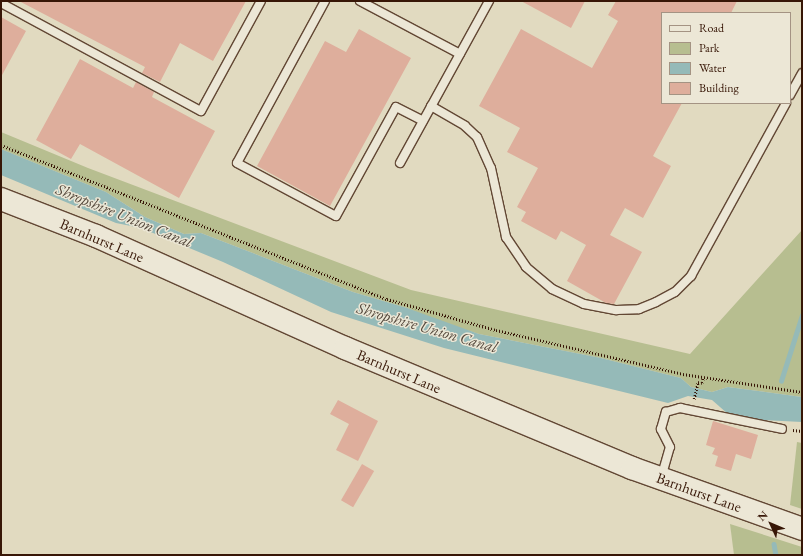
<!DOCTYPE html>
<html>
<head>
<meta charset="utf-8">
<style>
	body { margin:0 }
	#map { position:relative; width:803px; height:556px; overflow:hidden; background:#e1dac0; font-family:"EB Garamond",serif }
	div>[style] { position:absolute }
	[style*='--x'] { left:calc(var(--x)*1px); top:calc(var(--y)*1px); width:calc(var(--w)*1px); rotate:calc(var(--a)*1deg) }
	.green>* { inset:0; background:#b7be90 }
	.water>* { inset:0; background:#95bab8 }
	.stream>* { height:4.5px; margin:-2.25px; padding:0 2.25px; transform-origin:2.25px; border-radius:2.25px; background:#95bab8 }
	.building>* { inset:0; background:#deae9c; transform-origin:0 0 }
	.path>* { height:2.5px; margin-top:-1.25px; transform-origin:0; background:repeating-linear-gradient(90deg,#371606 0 1px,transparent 0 3px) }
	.roads { filter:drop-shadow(1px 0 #624734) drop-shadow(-1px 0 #624734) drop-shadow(0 1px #624734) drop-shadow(0 -1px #624734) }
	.lane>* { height:8px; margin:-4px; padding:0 4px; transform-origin:4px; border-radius:4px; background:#ece7d6 }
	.secondary>* { height:22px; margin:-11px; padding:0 11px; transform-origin:11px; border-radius:11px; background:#ece7d6 }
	span { translate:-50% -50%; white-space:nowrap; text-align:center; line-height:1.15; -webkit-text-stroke:3px #ece7d6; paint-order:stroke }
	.street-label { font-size:15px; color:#371606 }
	.water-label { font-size:16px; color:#53473b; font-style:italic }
	.frame { position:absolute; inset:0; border:2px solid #371606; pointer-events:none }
	.legend { position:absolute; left:661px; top:12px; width:130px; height:92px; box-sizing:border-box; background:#ece7d6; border:1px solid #a49383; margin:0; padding:5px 7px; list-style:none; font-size:12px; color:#371606 }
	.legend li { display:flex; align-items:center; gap:8px; height:20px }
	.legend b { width:20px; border:1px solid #a49383 }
	.north { position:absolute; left:751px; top:504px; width:40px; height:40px; -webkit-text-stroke:3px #ece7d6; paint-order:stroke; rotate:314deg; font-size:11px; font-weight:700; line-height:16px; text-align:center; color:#371606 }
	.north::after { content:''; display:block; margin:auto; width:14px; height:18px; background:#371606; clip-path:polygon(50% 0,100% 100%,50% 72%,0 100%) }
</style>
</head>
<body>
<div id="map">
	<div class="green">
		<i style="clip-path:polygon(1px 132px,88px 168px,411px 290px,690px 354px,802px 230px,802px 397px,728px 387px,712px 392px,691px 387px,681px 378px,601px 358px,479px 334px,435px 320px,407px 308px,353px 292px,201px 233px,184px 234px,145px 217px,106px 192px,1px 149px)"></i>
		<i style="clip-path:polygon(797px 442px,802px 443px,802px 509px,790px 505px)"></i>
		<i style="clip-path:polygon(730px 524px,802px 547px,802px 555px,734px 555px)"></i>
	</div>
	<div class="water">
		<i style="clip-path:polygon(1px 149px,106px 192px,145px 217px,184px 234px,201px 233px,353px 292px,407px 308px,479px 334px,601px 358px,681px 378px,691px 387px,712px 392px,728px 387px,802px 397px,802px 422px,761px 420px,728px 414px,712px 400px,688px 396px,668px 403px,444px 348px,331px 312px,223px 262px,141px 228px,116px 223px,1px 175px)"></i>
	</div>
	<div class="stream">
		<i style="--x:781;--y:381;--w:69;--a:-72.3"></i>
		<i style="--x:774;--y:544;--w:11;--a:80"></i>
	</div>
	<div class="building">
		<i style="clip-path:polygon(19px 1px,246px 1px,213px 61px,180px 43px,160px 82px,142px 73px,145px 67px)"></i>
		<i style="clip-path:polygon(521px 1px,585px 1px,571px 28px)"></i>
		<i style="clip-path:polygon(616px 1px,737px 1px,731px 13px,662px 13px,662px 103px,682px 103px,653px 156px,671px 166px,643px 218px,625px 208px,610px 235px,642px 252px,614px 304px,606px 303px,567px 281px,586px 245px,561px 231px,556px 240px,521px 221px,526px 212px,517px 207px,538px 168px,507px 152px,520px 128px,479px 106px,521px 29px,592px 68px,618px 21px,608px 15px)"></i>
		<i style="clip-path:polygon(1px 17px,26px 31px,1px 77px)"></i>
		<i style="clip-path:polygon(359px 29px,411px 58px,330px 206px,257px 166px,325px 41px,346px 52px)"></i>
		<i style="clip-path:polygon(80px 59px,133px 88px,136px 82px,154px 92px,152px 97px,215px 131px,179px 198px,80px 144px,71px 159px,36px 140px)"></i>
		<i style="clip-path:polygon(338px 400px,378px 421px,358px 461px,336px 450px,349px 424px,330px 414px)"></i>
		<i style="clip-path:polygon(713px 421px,758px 435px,751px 459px,736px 454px,731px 471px,715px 466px,718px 456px,712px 454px,715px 448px,706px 445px)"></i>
		<i style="left:362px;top:464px;width:14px;height:42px;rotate:30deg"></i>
	</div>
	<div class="path">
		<i style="--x:1;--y:145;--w:416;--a:21.8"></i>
		<i style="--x:387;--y:299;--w:113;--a:15.9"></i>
		<i style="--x:496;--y:330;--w:192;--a:13.2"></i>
		<i style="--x:683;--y:374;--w:120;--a:8.6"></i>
		<i style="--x:694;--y:399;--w:17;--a:-77"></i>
		<i style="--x:698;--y:382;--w:4;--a:14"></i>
		<i style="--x:702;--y:383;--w:5;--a:-79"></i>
		<i style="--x:793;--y:430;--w:9;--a:6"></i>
	</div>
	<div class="roads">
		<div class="lane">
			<i style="--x:325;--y:1;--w:184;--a:118.5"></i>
			<i style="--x:237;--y:163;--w:112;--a:28.2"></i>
			<i style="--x:336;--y:216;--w:124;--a:-61.2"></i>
			<i style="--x:396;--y:107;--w:30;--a:27"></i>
			<i style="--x:360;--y:1;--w:113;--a:27.9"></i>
			<i style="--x:1;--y:3;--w:227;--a:28.4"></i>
			<i style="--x:201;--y:111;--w:125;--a:-61.4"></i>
			<i style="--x:790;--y:95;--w:25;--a:-61"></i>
			<i style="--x:431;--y:106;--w:39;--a:30"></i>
			<i style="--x:465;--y:126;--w:16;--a:43"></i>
			<i style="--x:477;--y:137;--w:34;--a:66"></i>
			<i style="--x:491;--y:168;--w:71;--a:77.7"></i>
			<i style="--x:506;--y:237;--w:36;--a:56"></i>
			<i style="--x:526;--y:267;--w:34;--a:40"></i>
			<i style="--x:552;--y:289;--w:35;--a:25"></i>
			<i style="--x:584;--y:304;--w:33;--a:11"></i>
			<i style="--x:616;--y:310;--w:23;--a:-2"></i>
			<i style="--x:639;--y:309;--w:18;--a:-22"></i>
			<i style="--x:656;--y:302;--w:21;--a:-28"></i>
			<i style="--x:675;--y:292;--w:23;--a:-45"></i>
			<i style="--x:691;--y:276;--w:197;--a:-61.2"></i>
			<i style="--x:400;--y:163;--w:185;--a:-61.2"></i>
			<i style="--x:661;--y:478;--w:32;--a:-74"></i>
			<i style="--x:670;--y:447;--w:20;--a:-117"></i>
			<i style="--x:661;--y:429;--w:18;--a:-74"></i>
			<i style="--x:666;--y:412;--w:15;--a:-16"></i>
			<i style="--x:680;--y:408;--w:104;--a:11.6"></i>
		</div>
		<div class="secondary">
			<i style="--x:1;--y:199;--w:102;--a:21.3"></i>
			<i style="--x:96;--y:236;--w:273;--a:24.2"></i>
			<i style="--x:345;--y:348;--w:311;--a:22.7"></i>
			<i style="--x:632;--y:468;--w:181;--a:19.7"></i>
		</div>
	</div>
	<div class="street-label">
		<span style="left:102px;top:240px;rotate:23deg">Barnhurst Lane</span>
		<span style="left:399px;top:371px;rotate:23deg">Barnhurst Lane</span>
		<span style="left:699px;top:492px;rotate:20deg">Barnhurst Lane</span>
	</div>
	<div class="water-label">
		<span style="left:124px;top:216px;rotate:22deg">Shropshire Union Canal</span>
		<span style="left:427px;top:328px;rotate:16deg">Shropshire Union Canal</span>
	</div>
	<div class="frame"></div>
	<ul class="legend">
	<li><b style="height:5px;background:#ece7d6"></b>Road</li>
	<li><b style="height:11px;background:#b7be90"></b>Park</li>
	<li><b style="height:11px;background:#95bab8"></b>Water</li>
	<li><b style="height:11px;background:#deae9c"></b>Building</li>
	</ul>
	<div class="north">N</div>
</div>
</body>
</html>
